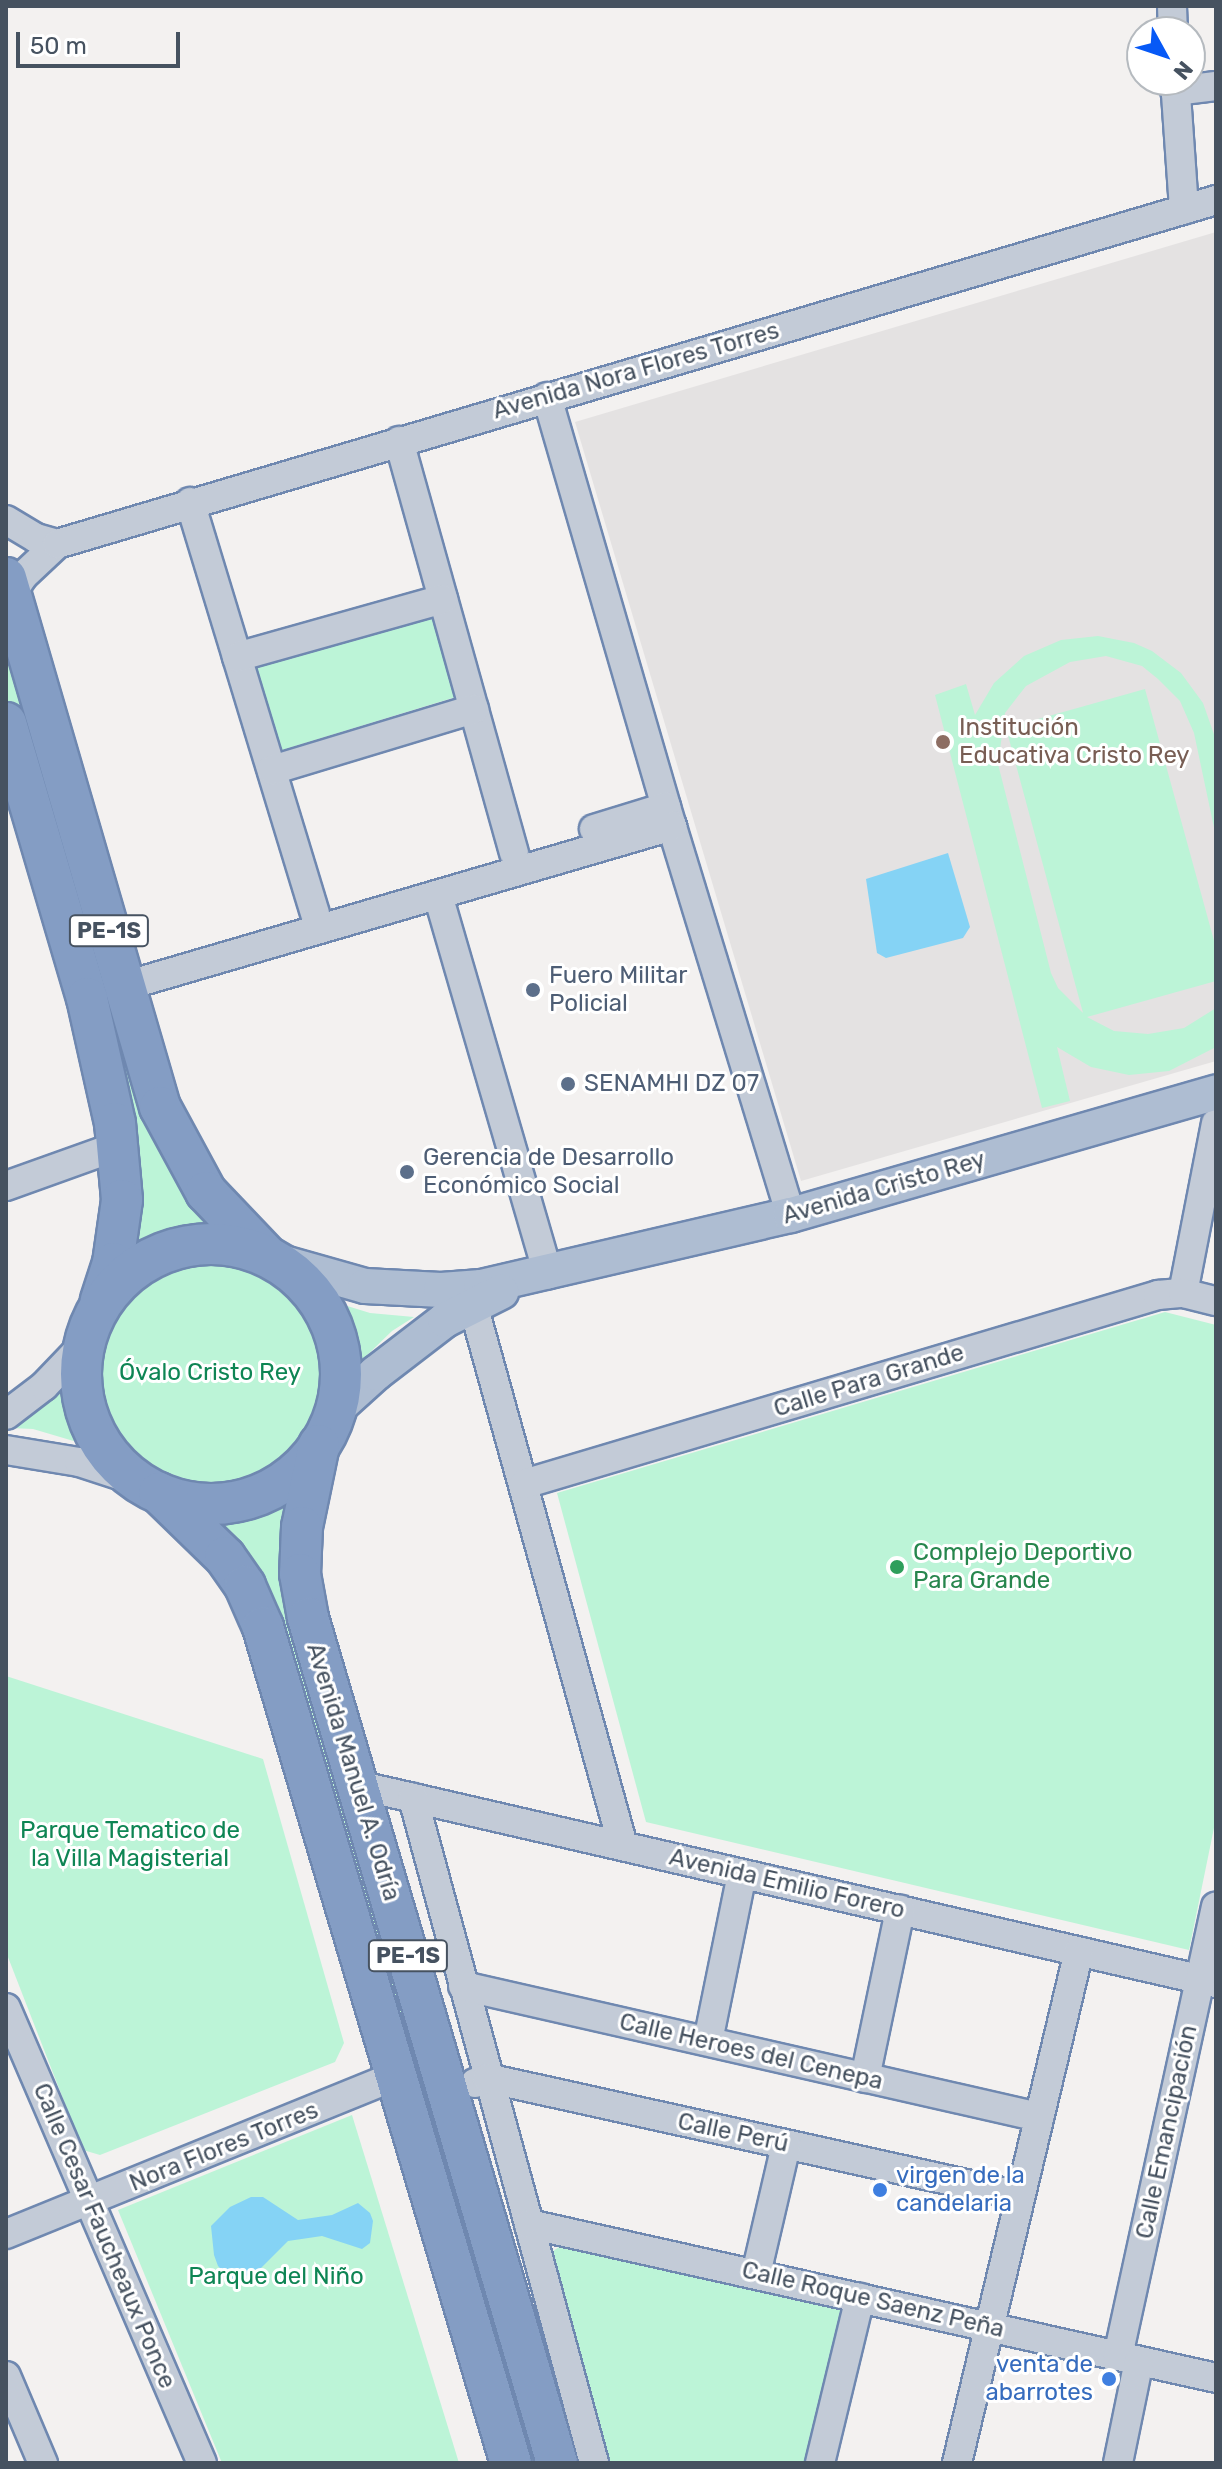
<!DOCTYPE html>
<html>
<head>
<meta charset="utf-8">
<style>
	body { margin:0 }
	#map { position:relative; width:1222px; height:2469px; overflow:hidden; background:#f3f1f0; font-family:Rubik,sans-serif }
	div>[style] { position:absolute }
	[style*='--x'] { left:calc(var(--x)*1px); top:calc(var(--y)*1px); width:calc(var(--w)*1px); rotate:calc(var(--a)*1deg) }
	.education>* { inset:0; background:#e4e2e2 }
	.green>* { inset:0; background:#bcf4d7; transform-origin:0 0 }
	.round { border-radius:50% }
	.water>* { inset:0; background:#85d3f5 }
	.roads { filter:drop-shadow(2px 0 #6f88b0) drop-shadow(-2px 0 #6f88b0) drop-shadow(0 2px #6f88b0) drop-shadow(0 -2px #6f88b0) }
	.minor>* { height:28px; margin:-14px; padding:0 14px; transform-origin:14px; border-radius:14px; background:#c3cbd7 }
	.major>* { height:34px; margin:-17px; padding:0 17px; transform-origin:17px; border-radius:17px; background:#aebdd2 }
	.highway>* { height:40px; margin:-20px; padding:0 20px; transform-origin:20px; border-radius:20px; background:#849dc4 }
	.highway>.ring { margin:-20px; padding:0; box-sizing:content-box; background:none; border:40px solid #849dc4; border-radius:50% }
	.dots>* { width:22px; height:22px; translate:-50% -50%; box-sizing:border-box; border:4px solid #fff; border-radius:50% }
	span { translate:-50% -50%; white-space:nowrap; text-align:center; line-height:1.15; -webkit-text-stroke:6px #fff; paint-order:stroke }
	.shield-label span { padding:2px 6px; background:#fff; border:2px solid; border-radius:6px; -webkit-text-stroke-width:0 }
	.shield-label { font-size:22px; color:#465260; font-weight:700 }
	.street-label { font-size:24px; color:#465260 }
	.education-label { font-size:24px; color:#785e54 }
	.left { translate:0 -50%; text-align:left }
	.service-label { font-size:24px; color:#4e5e75 }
	.park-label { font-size:24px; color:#0e8554 }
	.leisure-label { font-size:24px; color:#27864d }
	.shop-label { font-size:24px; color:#366cbe }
	.right { translate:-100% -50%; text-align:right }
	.frame { position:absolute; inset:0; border:8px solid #465260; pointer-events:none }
	.north { position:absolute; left:1126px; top:16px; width:80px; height:80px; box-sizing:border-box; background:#fff; border:2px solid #b5babf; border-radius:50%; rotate:130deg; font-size:22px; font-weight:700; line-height:32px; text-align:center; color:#465260 }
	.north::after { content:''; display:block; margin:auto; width:28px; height:36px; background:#0759f6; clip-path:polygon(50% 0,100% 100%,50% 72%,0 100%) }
	.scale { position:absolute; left:16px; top:32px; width:164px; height:36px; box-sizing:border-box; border:4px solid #465260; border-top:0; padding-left:10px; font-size:24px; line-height:28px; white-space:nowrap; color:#465260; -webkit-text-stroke:6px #fff; paint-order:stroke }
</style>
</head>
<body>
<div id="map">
	<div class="education">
		<i style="clip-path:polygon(1216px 232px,1216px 1061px,801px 1181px,575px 422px)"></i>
	</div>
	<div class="green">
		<i style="left:433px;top:611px;width:89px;height:189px;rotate:73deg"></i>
		<i style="clip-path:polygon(1098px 636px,1134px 643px,1152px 651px,1181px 673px,1203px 703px,1216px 740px,1216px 837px,1194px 733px,1180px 701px,1158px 679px,1142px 666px,1106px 656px,1070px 662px,1026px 686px,1005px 713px,998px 764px,1051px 973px,1058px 988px,1083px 1013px,1006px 728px,1145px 689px,1216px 948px,1216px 981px,1087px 1017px,1114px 1031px,1148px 1034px,1184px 1028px,1216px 1008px,1216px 1047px,1169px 1071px,1129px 1075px,1091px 1067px,1057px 1047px,1070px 1101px,1042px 1108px,935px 695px,966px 684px,975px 715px,994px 683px,1024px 656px,1061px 640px)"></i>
		<i style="clip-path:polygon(6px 641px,227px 1230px,190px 1233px,164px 1241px,123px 1265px,126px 1252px,6px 718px)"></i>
		<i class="round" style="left:91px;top:1254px;width:238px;height:238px"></i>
		<i style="clip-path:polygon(344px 1305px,370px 1313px,414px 1317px,392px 1331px,360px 1362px)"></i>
		<i style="clip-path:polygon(1165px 1312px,1216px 1325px,1216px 1818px,1189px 1950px,646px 1822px,557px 1493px)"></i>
		<i style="clip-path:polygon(68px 1380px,67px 1403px,77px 1442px,33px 1429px,10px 1428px)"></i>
		<i style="clip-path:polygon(295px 1490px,432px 2087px,424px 2097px,419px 2097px,211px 1517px,242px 1516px)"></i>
		<i style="clip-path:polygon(6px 1676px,263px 1759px,344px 2043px,335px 2062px,100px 2155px,83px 2150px,6px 1952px)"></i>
		<i style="clip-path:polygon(438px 2113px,546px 2463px,524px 2463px,427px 2116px)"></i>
		<i style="clip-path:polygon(352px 2115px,459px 2463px,222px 2463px,118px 2210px)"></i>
		<i style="clip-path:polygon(563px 2244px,843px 2309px,806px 2463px,610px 2463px,549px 2254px)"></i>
	</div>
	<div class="water">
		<i style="clip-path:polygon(948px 853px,970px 927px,963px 938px,886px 958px,877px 953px,866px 879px)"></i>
		<i style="clip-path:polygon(251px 2197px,263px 2197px,298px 2220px,332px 2215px,358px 2203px,370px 2213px,373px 2221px,370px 2243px,362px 2249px,322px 2236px,288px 2241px,256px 2273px,232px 2280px,218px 2266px,214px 2255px,211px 2226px,230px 2207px)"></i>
	</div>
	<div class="roads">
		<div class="minor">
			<i style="--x:1172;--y:6;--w:26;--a:88"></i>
			<i style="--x:1175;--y:80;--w:130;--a:86"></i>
			<i style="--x:1175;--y:91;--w:41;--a:-7"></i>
			<i style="--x:547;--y:397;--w:427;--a:73.8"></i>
			<i style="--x:666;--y:807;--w:427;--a:73"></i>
			<i style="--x:399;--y:441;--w:428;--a:74.4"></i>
			<i style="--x:190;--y:502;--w:430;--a:73.1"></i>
			<i style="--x:6;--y:520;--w:35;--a:31"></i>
			<i style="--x:36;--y:538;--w:22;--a:16"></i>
			<i style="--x:11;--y:594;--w:23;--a:-56"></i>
			<i style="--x:24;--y:575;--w:45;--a:-43.2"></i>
			<i style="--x:57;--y:544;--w:1209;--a:-16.53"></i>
			<i style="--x:237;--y:657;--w:214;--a:-15.7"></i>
			<i style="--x:272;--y:770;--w:211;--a:-16.8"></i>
			<i style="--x:594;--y:829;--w:75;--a:-17"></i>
			<i style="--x:438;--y:895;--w:395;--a:73.8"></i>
			<i style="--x:125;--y:986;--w:570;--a:-16.3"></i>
			<i style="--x:6;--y:1186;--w:119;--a:-19.7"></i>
			<i style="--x:1183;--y:1293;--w:173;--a:-79"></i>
			<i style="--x:473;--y:1305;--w:561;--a:74.5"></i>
			<i style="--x:6;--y:1415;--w:48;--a:-37.3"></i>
			<i style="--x:44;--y:1386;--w:61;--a:-46.3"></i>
			<i style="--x:6;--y:1450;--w:74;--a:9.3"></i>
			<i style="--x:79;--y:1462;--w:62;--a:17.9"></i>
			<i style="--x:524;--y:1484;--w:662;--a:-16.6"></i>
			<i style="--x:1158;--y:1295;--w:25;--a:-5"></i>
			<i style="--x:1183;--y:1293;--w:34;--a:14"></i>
			<i style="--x:357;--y:1785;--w:882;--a:12.98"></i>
			<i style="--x:413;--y:1798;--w:689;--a:74.77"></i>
			<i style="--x:463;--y:1986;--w:591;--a:12.81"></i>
			<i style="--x:6;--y:2008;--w:495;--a:66.7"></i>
			<i style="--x:708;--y:2041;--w:170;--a:-78.5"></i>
			<i style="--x:865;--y:2078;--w:172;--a:-78.2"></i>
			<i style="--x:475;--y:2083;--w:13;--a:-23"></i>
			<i style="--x:487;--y:2078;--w:546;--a:12.48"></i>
			<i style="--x:529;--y:2224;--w:704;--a:12.63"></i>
			<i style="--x:6;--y:2234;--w:422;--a:-22.1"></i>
			<i style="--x:756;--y:2274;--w:132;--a:-76.9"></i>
			<i style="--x:1118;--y:2356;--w:460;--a:-77.7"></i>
			<i style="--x:6;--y:2376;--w:95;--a:67"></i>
			<i style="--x:820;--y:2463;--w:170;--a:-76.4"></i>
			<i style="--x:957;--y:2463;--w:526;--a:-76.6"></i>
			<i style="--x:1118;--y:2463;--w:104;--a:-78.4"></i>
		</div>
		<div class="major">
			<i style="--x:277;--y:1261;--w:91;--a:15.9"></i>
			<i style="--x:365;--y:1286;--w:76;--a:3"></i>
			<i style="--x:441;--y:1290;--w:40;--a:-4.3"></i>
			<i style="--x:481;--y:1287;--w:318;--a:-13.1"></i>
			<i style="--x:791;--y:1215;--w:442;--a:-16.1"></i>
			<i style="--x:336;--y:1409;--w:54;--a:-42"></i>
			<i style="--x:376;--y:1373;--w:87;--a:-37.5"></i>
			<i style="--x:445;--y:1320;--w:63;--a:-26.6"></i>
		</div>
		<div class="highway">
			<i style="--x:6;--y:578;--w:551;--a:73.77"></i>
			<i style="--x:160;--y:1107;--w:97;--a:61.6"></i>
			<i style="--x:206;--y:1192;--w:87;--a:46.4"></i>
			<i style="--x:6;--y:723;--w:287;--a:73.6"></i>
			<i style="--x:87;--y:998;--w:128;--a:77.4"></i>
			<i style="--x:115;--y:1123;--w:77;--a:84.8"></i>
			<i style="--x:122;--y:1200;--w:64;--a:98.1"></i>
			<i style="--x:113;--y:1263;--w:40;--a:108"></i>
			<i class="ring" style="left:81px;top:1244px;width:220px;height:220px"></i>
			<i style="--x:319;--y:1445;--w:84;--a:101.7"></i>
			<i style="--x:302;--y:1527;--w:47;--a:92.4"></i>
			<i style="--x:300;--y:1574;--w:45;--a:79.7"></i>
			<i style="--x:308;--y:1618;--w:881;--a:73.58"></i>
			<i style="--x:159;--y:1493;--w:92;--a:44.1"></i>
			<i style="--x:225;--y:1557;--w:35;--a:55"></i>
			<i style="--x:245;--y:1586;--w:45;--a:66.3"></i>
			<i style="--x:263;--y:1627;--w:872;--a:73.48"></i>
		</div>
	</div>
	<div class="dots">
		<i style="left:943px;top:742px;background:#8d6e63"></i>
		<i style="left:533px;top:990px;background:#5c6f8a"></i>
		<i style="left:568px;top:1084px;background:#5c6f8a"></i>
		<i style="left:407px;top:1172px;background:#5c6f8a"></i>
		<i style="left:897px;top:1567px;background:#2e9e5b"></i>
		<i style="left:880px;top:2190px;background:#3f7fe0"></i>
		<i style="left:1109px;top:2379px;background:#3f7fe0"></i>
	</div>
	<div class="shield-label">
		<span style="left:109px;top:931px">PE-1S</span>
		<span style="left:408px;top:1956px">PE-1S</span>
	</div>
	<div class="street-label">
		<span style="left:636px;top:371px;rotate:-16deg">Avenida Nora Flores Torres</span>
		<span style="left:884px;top:1188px;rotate:-16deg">Avenida Cristo Rey</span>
		<span style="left:869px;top:1381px;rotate:-17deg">Calle Para Grande</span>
		<span style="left:353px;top:1772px;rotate:73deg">Avenida Manuel A. Odría</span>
		<span style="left:787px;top:1884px;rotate:13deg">Avenida Emilio Forero</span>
		<span style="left:751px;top:2052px;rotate:13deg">Calle Heroes del Cenepa</span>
		<span style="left:1167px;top:2132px;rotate:-78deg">Calle Emancipación</span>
		<span style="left:733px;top:2133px;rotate:12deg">Calle Perú</span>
		<span style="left:224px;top:2147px;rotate:-22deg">Nora Flores Torres</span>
		<span style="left:104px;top:2236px;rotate:67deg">Calle Cesar Faucheaux Ponce</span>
		<span style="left:873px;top:2300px;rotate:13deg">Calle Roque Saenz Peña</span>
	</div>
	<div class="education-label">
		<span class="left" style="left:959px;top:742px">Institución<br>Educativa Cristo Rey</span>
	</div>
	<div class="service-label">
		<span class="left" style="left:549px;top:990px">Fuero Militar<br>Policial</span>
		<span class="left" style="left:584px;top:1084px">SENAMHI DZ 07</span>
		<span class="left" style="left:423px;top:1172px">Gerencia de Desarrollo<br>Económico Social</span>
	</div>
	<div class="park-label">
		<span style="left:210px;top:1373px">Óvalo Cristo Rey</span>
		<span style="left:130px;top:1845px">Parque Tematico de<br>la Villa Magisterial</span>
		<span style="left:276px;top:2277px">Parque del Niño</span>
	</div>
	<div class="leisure-label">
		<span class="left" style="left:913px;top:1567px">Complejo Deportivo<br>Para Grande</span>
	</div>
	<div class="shop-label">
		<span class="left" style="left:896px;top:2190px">virgen de la<br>candelaria</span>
		<span class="right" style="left:1093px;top:2379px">venta de<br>abarrotes</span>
	</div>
	<div class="frame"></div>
	<div class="north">N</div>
	<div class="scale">50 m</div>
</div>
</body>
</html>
